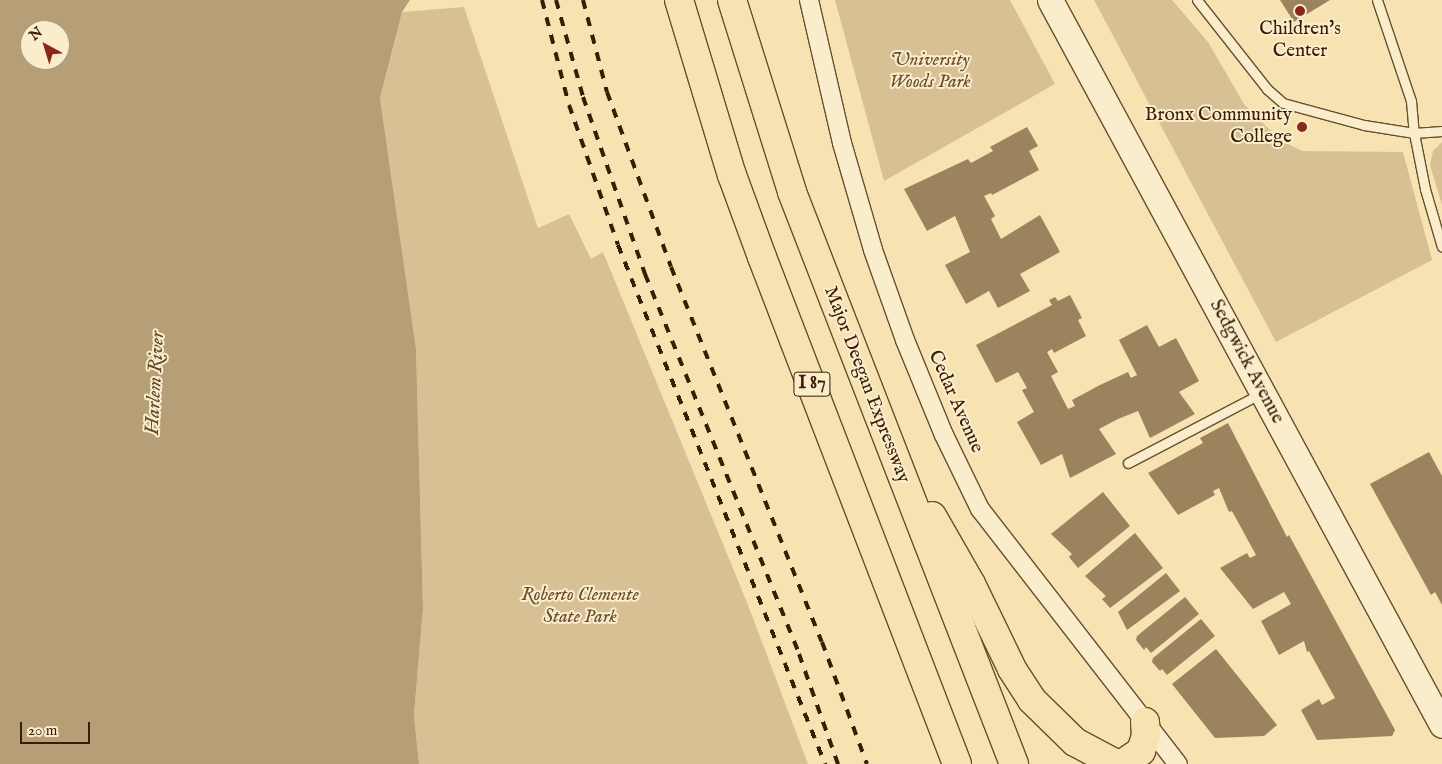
<!DOCTYPE html>
<html>
<head>
<meta charset="utf-8">
<style>
	body { margin:0 }
	#map { position:relative; width:1442px; height:764px; overflow:hidden; background:#f7e3b1; font-family:"IM FELL English",serif }
	div>[style] { position:absolute }
	[style*='--x'] { left:calc(var(--x)*1px); top:calc(var(--y)*1px); width:calc(var(--w)*1px); rotate:calc(var(--a)*1deg) }
	.green>* { inset:0; background:#d7c194 }
	.water>* { inset:0; background:#b69f76 }
	.building>* { inset:0; background:#9b835e }
	.roads { filter:drop-shadow(1px 0 #684e2f) drop-shadow(-1px 0 #684e2f) drop-shadow(0 1px #684e2f) drop-shadow(0 -1px #684e2f) }
	.lane>* { height:9px; margin:-4.5px; padding:0 4.5px; transform-origin:4.5px; border-radius:4.5px; background:#faedcc }
	.street>* { height:18px; margin:-9px; padding:0 9px; transform-origin:9px; border-radius:9px; background:#faedcc }
	.secondary>* { height:25px; margin:-12.5px; padding:0 12.5px; transform-origin:12.5px; border-radius:12.5px; background:#faedcc }
	.highway>* { height:28px; margin:-14px; padding:0 14px; transform-origin:14px; border-radius:14px; background:#f7e3b1 }
	.rail>* { height:4px; margin-top:-2px; transform-origin:0; background:repeating-linear-gradient(90deg,#381c04 0 9px,transparent 0 18px) }
	.dots>* { width:14px; height:14px; translate:-50% -50%; box-sizing:border-box; border:2px solid #faedcc; border-radius:50% }
	span { translate:-50% -50%; white-space:nowrap; text-align:center; line-height:1.15; -webkit-text-stroke:4px #faedcc; paint-order:stroke }
	.shield-label span { padding:1px 4px; background:#faedcc; border:1px solid; border-radius:4px; -webkit-text-stroke-width:0 }
	.shield-label { font-size:18px; color:#381c04; font-weight:700 }
	.poi-label { font-size:19px; color:#381c04 }
	.right { translate:-100% -50%; text-align:right }
	.park-label { font-size:19px; color:#684e2f; font-style:italic }
	.street-label { font-size:19px; color:#381c04 }
	.water-label { font-size:20px; color:#644a2c; font-style:italic }
	.north { position:absolute; left:20px; top:20px; width:50px; height:50px; box-sizing:border-box; background:#faedcc; border:1px solid #ac997c; border-radius:50%; rotate:321deg; font-size:14px; font-weight:700; line-height:20px; text-align:center; color:#381c04 }
	.north::after { content:''; display:block; margin:auto; width:18px; height:22px; background:#8f2418; clip-path:polygon(50% 0,100% 100%,50% 72%,0 100%) }
	.scale { position:absolute; left:20px; top:722px; width:70px; height:22px; box-sizing:border-box; border:2px solid #381c04; border-top:0; padding-left:6px; font-size:15px; line-height:18px; white-space:nowrap; color:#381c04; -webkit-text-stroke:4px #faedcc; paint-order:stroke }
</style>
</head>
<body>
<div id="map">
	<div class="green">
		<i style="clip-path:polygon(835px 0,1010px 0,1055px 84px,884px 181px)"></i>
		<i style="clip-path:polygon(1094px 0,1172px 0,1208px 42px,1244px 104px,1280px 140px,1302px 151px,1403px 152px,1432px 260px,1276px 342px)"></i>
		<i style="clip-path:polygon(464px 7px,538px 228px,569px 214px,591px 259px,603px 252px,748px 605px,808px 764px,419px 764px,414px 715px,423px 608px,416px 349px,380px 98px,402px 12px)"></i>
		<i style="clip-path:polygon(1442px 142px,1442px 205px,1430px 165px,1433px 151px)"></i>
	</div>
	<div class="water">
		<i style="clip-path:polygon(evenodd,0 0,410px 0,402px 12px,380px 98px,416px 349px,423px 608px,414px 715px,419px 764px,0 764px,0 0,30px 30px,60px 30px,60px 60px,30px 60px,30px 30px)"></i>
	</div>
	<div class="building">
		<i style="clip-path:polygon(1280px 0,1330px 0,1294px 22px)"></i>
		<i style="clip-path:polygon(1027px 127px,1038px 146px,1029px 151px,1039px 170px,992px 195px,991px 193px,984px 196px,995px 216px,991px 219px,1001px 239px,1040px 215px,1060px 252px,1020px 274px,1030px 291px,998px 308px,989px 291px,966px 304px,945px 265px,970px 252px,955px 216px,927px 231px,904px 189px,968px 159px,971px 163px,993px 151px,990px 147px)"></i>
		<i style="clip-path:polygon(1070px 295px,1082px 318px,1078px 320px,1086px 336px,1054px 353px,1052px 349px,1047px 352px,1058px 372px,1051px 376px,1068px 409px,1075px 406px,1072px 400px,1100px 385px,1128px 372px,1131px 378px,1137px 375px,1119px 340px,1147px 325px,1159px 347px,1176px 338px,1199px 381px,1179px 392px,1195px 414px,1150px 438px,1138px 411px,1118px 419px,1099px 429px,1116px 454px,1070px 478px,1062px 454px,1041px 465px,1017px 422px,1034px 412px,1022px 390px,1027px 388px,1018px 372px,996px 383px,976px 345px,1052px 305px,1049px 300px,1055px 297px,1058px 301px)"></i>
		<i style="clip-path:polygon(1228px 423px,1287px 537px,1289px 535px,1395px 730px,1392px 736px,1317px 740px,1301px 710px,1319px 699px,1322px 705px,1335px 698px,1309px 651px,1307px 652px,1304px 641px,1279px 655px,1261px 621px,1291px 604px,1284px 592px,1253px 609px,1220px 568px,1247px 553px,1250px 558px,1256px 555px,1232px 511px,1229px 512px,1219px 488px,1213px 491px,1215px 495px,1178px 515px,1148px 473px,1203px 443px,1200px 438px)"></i>
		<i style="clip-path:polygon(1429px 452px,1442px 476px,1442px 605px,1435px 592px,1431px 595px,1370px 484px)"></i>
		<i style="clip-path:polygon(1103px 492px,1130px 526px,1078px 568px,1069px 557px,1072px 554px,1051px 534px)"></i>
		<i style="clip-path:polygon(1135px 533px,1163px 568px,1110px 608px,1102px 599px,1106px 596px,1085px 576px)"></i>
		<i style="clip-path:polygon(1166px 573px,1180px 591px,1127px 630px,1118px 612px)"></i>
		<i style="clip-path:polygon(1185px 597px,1199px 614px,1151px 653px,1146px 647px,1144px 650px,1136px 640px,1137px 636px)"></i>
		<i style="clip-path:polygon(1201px 619px,1215px 636px,1167px 675px,1162px 669px,1160px 671px,1152px 662px,1153px 658px)"></i>
		<i style="clip-path:polygon(1216px 649px,1277px 725px,1264px 736px,1215px 738px,1172px 684px)"></i>
	</div>
	<div class="roads">
		<div class="lane">
			<i style="--x:1197;--y:0;--w:113;--a:51.8"></i>
			<i style="--x:1267;--y:89;--w:21;--a:41"></i>
			<i style="--x:1283;--y:103;--w:84;--a:15.2"></i>
			<i style="--x:1364;--y:125;--w:51;--a:9.1"></i>
			<i style="--x:1414;--y:133;--w:57;--a:78.9"></i>
			<i style="--x:1425;--y:189;--w:60;--a:73.7"></i>
			<i style="--x:1377;--y:0;--w:107;--a:71.4"></i>
			<i style="--x:1411;--y:101;--w:32;--a:85"></i>
			<i style="--x:1414;--y:133;--w:28;--a:-4"></i>
			<i style="--x:1128;--y:463;--w:149;--a:-27.6"></i>
		</div>
		<div class="street">
			<i style="--x:809;--y:0;--w:147;--a:77"></i>
			<i style="--x:842;--y:143;--w:111;--a:73.8"></i>
			<i style="--x:873;--y:250;--w:96;--a:70.4"></i>
			<i style="--x:905;--y:340;--w:103;--a:67.7"></i>
			<i style="--x:944;--y:435;--w:82;--a:64.1"></i>
			<i style="--x:980;--y:509;--w:323;--a:52.2"></i>
		</div>
		<div class="secondary">
			<i style="--x:1050;--y:0;--w:824;--a:61.6"></i>
		</div>
		<div class="highway">
			<i style="--x:679;--y:0;--w:183;--a:73.2"></i>
			<i style="--x:732;--y:175;--w:87;--a:69.9"></i>
			<i style="--x:762;--y:257;--w:543;--a:68.96"></i>
			<i style="--x:732;--y:0;--w:201;--a:72.6"></i>
			<i style="--x:792;--y:192;--w:614;--a:68.79"></i>
			<i style="--x:932;--y:516;--w:78;--a:60.2"></i>
			<i style="--x:971;--y:584;--w:94;--a:64.2"></i>
			<i style="--x:1012;--y:669;--w:37;--a:57"></i>
			<i style="--x:1032;--y:700;--w:60;--a:44.3"></i>
			<i style="--x:1075;--y:742;--w:47;--a:28.2"></i>
			<i style="--x:1122;--y:764;--w:23;--a:-34"></i>
			<i style="--x:1141;--y:751;--w:16;--a:-72"></i>
			<i style="--x:1146;--y:736;--w:14;--a:-94"></i>
		</div>
	</div>
	<div class="rail">
		<i style="--x:542;--y:0;--w:108;--a:75.6"></i>
		<i style="--x:569;--y:105;--w:148;--a:70.7"></i>
		<i style="--x:618;--y:245;--w:559;--a:68.26"></i>
		<i style="--x:556;--y:0;--w:101;--a:74.4"></i>
		<i style="--x:583;--y:97;--w:188;--a:70.7"></i>
		<i style="--x:645;--y:274;--w:410;--a:67.9"></i>
		<i style="--x:799;--y:654;--w:117;--a:70.5"></i>
		<i style="--x:583;--y:0;--w:95;--a:75.4"></i>
		<i style="--x:607;--y:92;--w:186;--a:69.9"></i>
		<i style="--x:671;--y:267;--w:404;--a:68.1"></i>
		<i style="--x:822;--y:642;--w:130;--a:69.8"></i>
	</div>
	<div class="dots">
		<i style="left:1300px;top:11px;background:#8f2418"></i>
		<i style="left:1302px;top:127px;background:#8f2418"></i>
	</div>
	<div class="shield-label">
		<span style="left:812px;top:384px">I 87</span>
	</div>
	<div class="poi-label">
		<span style="left:1300px;top:41px">Children's<br>Center</span>
		<span class="right" style="left:1292px;top:127px">Bronx Community<br>College</span>
	</div>
	<div class="park-label">
		<span style="left:930px;top:72px">University<br>Woods Park</span>
		<span style="left:580px;top:607px">Roberto Clemente<br>State Park</span>
	</div>
	<div class="street-label">
		<span style="left:1246px;top:362px;rotate:62deg">Sedgwick Avenue</span>
		<span style="left:866px;top:385px;rotate:69deg">Major Deegan Expressway</span>
		<span style="left:955px;top:402px;rotate:66deg">Cedar Avenue</span>
	</div>
	<div class="water-label">
		<span style="left:155px;top:383px;rotate:-87deg">Harlem River</span>
	</div>
	<div class="north">N</div>
	<div class="scale">20 m</div>
</div>
</body>
</html>
